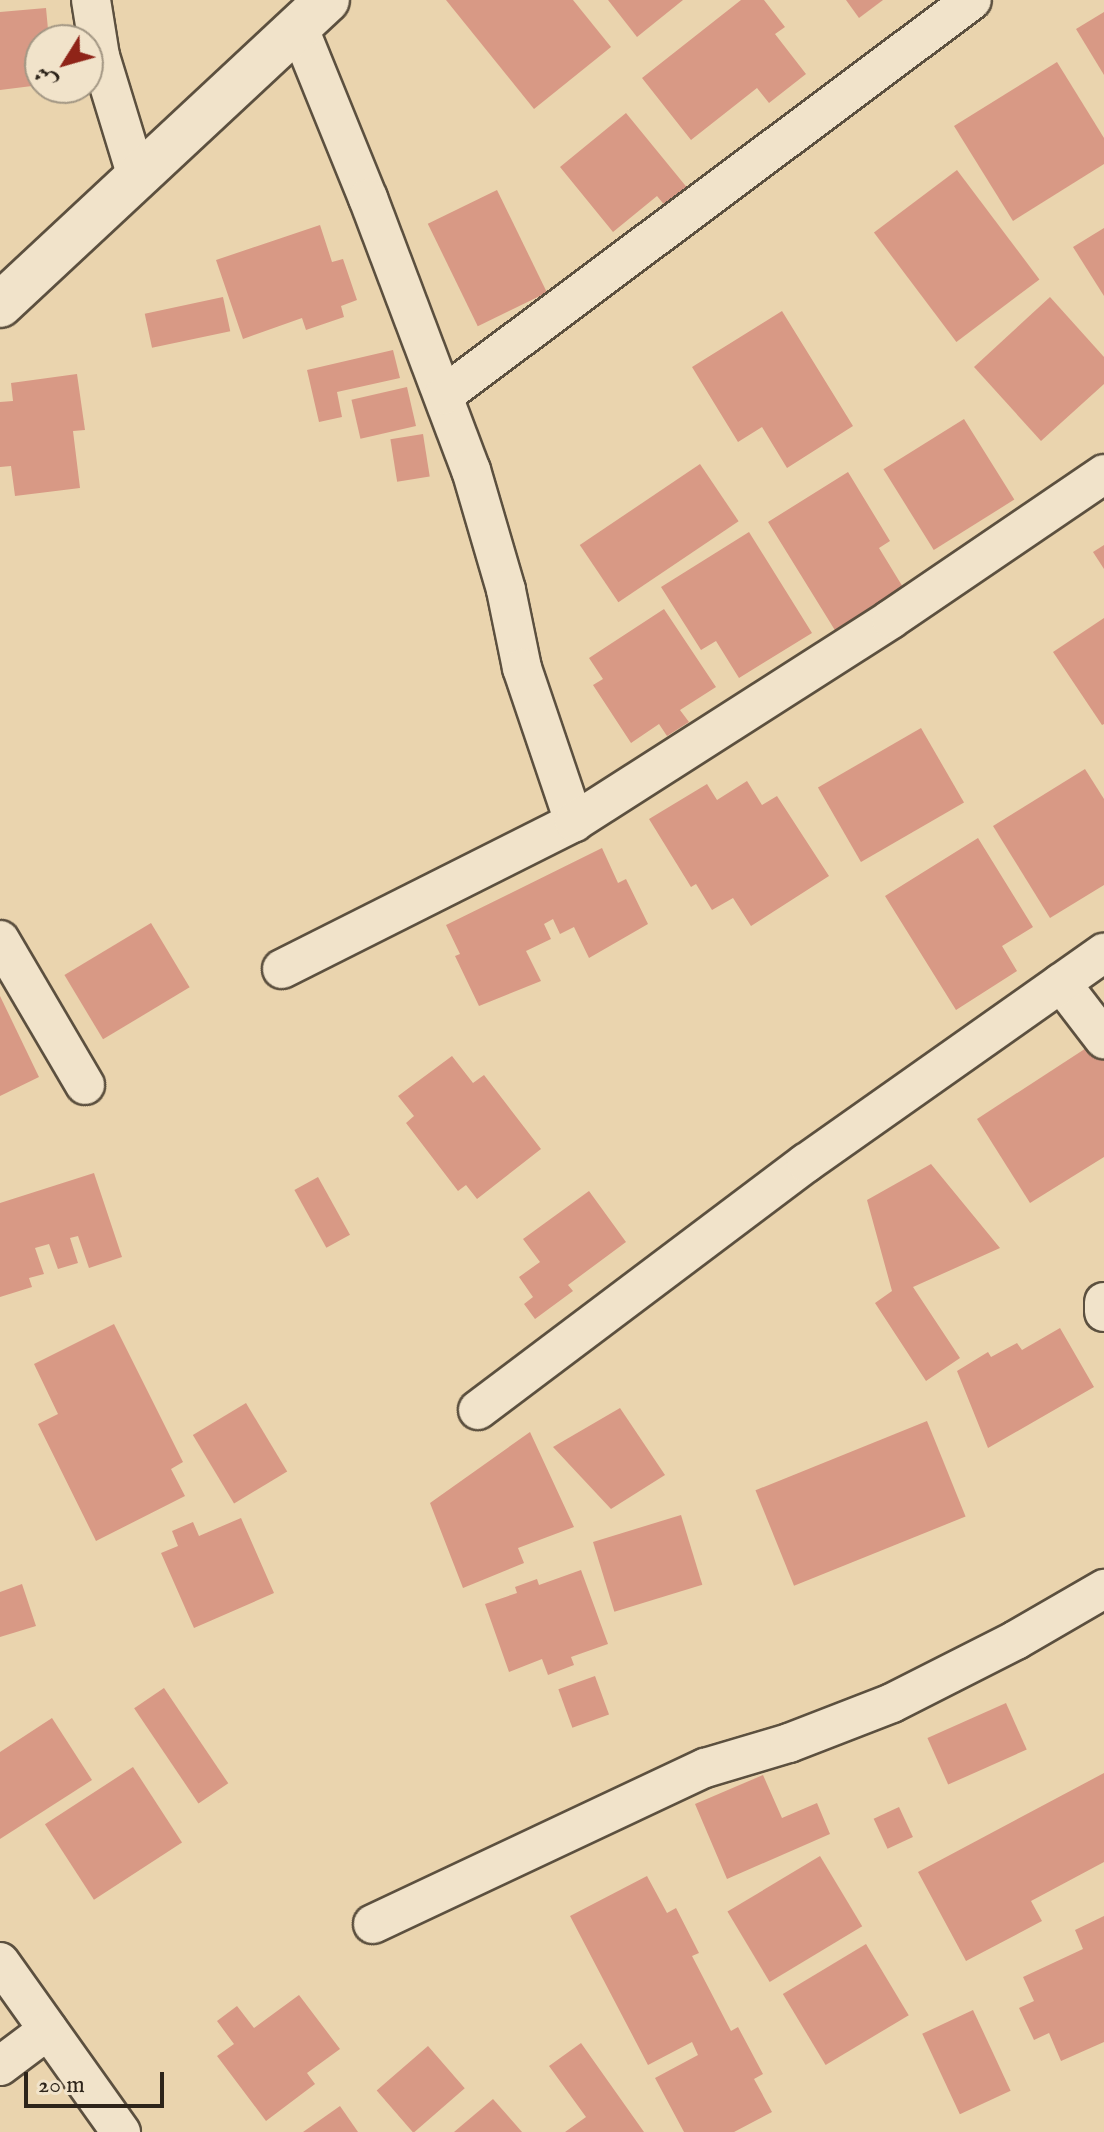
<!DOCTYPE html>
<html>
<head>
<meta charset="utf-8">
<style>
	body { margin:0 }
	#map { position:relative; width:1104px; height:2132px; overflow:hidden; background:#ead4ae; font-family:"IM FELL English",Amiri,serif }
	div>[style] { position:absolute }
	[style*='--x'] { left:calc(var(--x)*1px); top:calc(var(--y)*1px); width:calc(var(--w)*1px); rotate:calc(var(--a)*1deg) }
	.building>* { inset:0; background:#d89985; transform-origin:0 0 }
	.roads { filter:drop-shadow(2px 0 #5c503f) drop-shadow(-2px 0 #5c503f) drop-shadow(0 2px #5c503f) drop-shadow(0 -2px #5c503f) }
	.minor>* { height:38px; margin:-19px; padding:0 19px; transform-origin:19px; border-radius:19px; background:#f1e3ca }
	.secondary>* { height:44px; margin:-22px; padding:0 22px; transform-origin:22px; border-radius:22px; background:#f1e3ca }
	span { translate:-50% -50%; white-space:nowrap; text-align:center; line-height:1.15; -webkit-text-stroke:6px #f1e3ca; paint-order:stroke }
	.north { position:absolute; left:24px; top:24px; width:80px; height:80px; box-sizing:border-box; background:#f1e3ca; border:2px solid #a39784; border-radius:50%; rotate:233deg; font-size:22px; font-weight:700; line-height:32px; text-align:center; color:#2d241a }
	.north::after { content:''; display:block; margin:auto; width:28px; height:36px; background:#8f2418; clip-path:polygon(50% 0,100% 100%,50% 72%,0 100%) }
	.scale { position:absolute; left:24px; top:2072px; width:140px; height:36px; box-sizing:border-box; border:4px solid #2d241a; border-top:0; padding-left:10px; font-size:24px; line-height:28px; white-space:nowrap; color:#2d241a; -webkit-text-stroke:6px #f1e3ca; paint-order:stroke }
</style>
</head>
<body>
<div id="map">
	<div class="building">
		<i style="clip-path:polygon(446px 0,573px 0,611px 47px,534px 109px)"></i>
		<i style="clip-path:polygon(608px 0,683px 0,637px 37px)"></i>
		<i style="clip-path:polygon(741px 0,764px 0,785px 27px,775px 34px,806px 74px,769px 103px,757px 88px,691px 140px,642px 78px)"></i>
		<i style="clip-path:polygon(846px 0,883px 0,859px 18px)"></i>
		<i style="clip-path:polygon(46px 8px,49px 40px,40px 40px,40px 85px,0 90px,0 12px)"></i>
		<i style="clip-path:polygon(1104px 12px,1104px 75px,1076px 29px)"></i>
		<i style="clip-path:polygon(1057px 62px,1104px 138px,1104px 164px,1013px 221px,954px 126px)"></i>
		<i style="clip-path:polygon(626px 113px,689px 190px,667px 208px,657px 196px,613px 232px,560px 167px)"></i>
		<i style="left:957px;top:170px;width:137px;height:104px;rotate:53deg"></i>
		<i style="left:497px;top:190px;width:114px;height:77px;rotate:64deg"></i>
		<i style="clip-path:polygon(320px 225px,332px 262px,343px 259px,357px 300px,341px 306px,344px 317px,306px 330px,302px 318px,243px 339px,216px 260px)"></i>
		<i style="clip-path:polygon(1104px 228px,1104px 296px,1073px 247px)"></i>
		<i style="left:223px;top:297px;width:35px;height:80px;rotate:78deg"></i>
		<i style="clip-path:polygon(1050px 297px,1104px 357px,1104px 384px,1041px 441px,974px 367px)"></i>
		<i style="clip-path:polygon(782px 311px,853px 426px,787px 468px,762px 427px,738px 442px,692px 367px)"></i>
		<i style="clip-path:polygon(393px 350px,400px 378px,337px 392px,342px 417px,319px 422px,307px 370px)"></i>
		<i style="clip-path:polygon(77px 374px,85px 430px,73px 431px,80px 488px,15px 496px,11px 466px,0 467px,0 402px,13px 401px,11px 383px)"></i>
		<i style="left:407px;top:387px;width:40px;height:57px;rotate:77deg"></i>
		<i style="left:964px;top:419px;width:95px;height:95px;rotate:58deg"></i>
		<i style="left:423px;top:434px;width:43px;height:33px;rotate:81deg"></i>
		<i style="left:700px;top:464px;width:69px;height:145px;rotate:56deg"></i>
		<i style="clip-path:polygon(848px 472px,890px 541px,879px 548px,909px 597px,841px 640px,768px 522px)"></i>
		<i style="clip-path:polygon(749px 532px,812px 633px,739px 678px,716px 641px,701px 650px,661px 587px)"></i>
		<i style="clip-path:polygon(1104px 545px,1104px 569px,1093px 552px)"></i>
		<i style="clip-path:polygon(664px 609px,716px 687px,680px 710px,689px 722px,667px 736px,659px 724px,631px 743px,593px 685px,603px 679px,589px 658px)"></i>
		<i style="clip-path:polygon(1104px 618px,1104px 724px,1102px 725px,1053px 652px)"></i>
		<i style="left:921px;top:728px;width:86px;height:119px;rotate:60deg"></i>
		<i style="clip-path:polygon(1085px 769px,1104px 799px,1104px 885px,1050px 918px,993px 826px)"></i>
		<i style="clip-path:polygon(747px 781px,762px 805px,777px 796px,829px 876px,751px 926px,733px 898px,712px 910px,696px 884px,691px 887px,649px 819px,707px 784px,717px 800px)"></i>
		<i style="clip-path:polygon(978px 838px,1033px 927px,1002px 946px,1017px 971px,956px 1010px,885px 896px)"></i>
		<i style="clip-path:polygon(602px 848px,618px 883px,626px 879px,648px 924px,589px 958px,574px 927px,560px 934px,553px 919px,544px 924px,551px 939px,526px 951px,541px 981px,479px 1006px,455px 956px,460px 954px,446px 925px)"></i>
		<i style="left:151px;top:923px;width:75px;height:101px;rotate:59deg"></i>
		<i style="clip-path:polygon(0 996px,39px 1077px,0 1096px)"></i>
		<i style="clip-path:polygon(1097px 1041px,1104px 1052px,1104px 1157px,1030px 1203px,977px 1119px)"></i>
		<i style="clip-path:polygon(452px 1056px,473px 1083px,484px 1075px,541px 1149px,477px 1199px,466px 1185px,458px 1191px,406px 1123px,414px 1116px,398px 1096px)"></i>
		<i style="clip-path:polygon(931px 1164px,1000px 1248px,913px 1287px,960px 1358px,926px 1381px,875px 1303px,892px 1291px,867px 1200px)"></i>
		<i style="clip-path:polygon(94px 1173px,122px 1257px,89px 1268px,78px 1236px,70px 1238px,78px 1263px,58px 1269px,49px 1244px,35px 1248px,44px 1274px,29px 1278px,32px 1287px,0 1297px,0 1203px)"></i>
		<i style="left:318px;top:1177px;width:66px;height:27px;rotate:61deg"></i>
		<i style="clip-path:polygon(589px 1191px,626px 1242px,568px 1285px,573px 1291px,535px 1319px,524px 1304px,533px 1297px,519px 1277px,540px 1262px,523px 1239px)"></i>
		<i style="clip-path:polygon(114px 1324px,183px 1462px,171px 1469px,185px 1496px,96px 1541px,38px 1424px,58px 1414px,34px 1364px)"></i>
		<i style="clip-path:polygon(1060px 1328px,1094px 1387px,988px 1448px,957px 1371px,988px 1352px,991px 1357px,1017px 1343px,1022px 1350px)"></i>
		<i style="left:246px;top:1403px;width:80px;height:62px;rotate:59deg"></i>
		<i style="clip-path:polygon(620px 1408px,665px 1475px,611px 1509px,553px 1447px)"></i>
		<i style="left:927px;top:1421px;width:103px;height:185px;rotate:68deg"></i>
		<i style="clip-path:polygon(530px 1432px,574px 1527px,518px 1548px,524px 1563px,463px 1588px,430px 1503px)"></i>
		<i style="left:681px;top:1515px;width:73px;height:92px;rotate:73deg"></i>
		<i style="clip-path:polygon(241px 1518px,274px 1593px,194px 1628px,161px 1553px,178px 1546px,172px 1531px,193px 1522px,199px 1536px)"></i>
		<i style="clip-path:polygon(581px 1570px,608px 1644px,571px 1657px,574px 1665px,548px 1675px,542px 1659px,509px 1672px,485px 1604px,517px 1593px,515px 1587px,537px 1579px,539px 1585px)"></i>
		<i style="clip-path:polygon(22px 1584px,36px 1626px,0 1637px,0 1592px)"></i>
		<i style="left:595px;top:1676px;width:41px;height:39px;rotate:70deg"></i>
		<i style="left:164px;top:1688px;width:115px;height:36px;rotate:56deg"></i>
		<i style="left:1006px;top:1703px;width:51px;height:86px;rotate:66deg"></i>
		<i style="clip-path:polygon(52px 1718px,92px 1780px,0 1839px,0 1752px)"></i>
		<i style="left:133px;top:1767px;width:90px;height:105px;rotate:57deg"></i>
		<i style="clip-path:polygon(1104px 1773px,1104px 1862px,1031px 1901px,1042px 1921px,966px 1961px,918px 1872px)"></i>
		<i style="clip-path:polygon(763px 1775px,782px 1818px,817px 1803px,830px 1834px,727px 1879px,695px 1804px)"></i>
		<i style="left:899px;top:1807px;width:33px;height:28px;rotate:65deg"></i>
		<i style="left:820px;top:1856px;width:82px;height:108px;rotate:59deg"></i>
		<i style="clip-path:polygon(647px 1876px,667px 1913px,676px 1908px,699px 1953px,692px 1956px,731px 2031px,738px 2027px,763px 2074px,754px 2079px,772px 2112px,734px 2132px,684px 2132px,655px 2078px,698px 2055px,692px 2042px,648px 2065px,570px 1916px)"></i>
		<i style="clip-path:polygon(1104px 1916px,1104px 2042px,1061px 2061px,1049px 2033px,1034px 2040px,1019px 2008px,1034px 2001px,1023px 1977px,1083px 1949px,1075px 1930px)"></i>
		<i style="left:866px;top:1944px;width:83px;height:97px;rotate:59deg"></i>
		<i style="clip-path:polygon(299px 1995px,340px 2049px,307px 2073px,315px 2084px,266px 2121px,217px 2056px,234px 2044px,217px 2021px,237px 2006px,254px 2028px)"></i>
		<i style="left:973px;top:2010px;width:89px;height:56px;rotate:65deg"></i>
		<i style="clip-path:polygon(581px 2043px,644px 2132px,565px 2132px,586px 2117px,549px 2066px)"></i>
		<i style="left:428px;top:2046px;width:56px;height:68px;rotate:49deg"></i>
		<i style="clip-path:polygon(493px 2099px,522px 2132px,454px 2132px)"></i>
		<i style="clip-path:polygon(340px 2106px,358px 2132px,303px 2132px)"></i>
	</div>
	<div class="roads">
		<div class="minor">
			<i style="--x:91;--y:0;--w:57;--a:80.9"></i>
			<i style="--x:100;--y:56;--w:127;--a:73"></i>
			<i style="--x:298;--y:26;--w:186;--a:67.9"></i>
			<i style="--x:368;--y:198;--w:291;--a:69.3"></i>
			<i style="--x:471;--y:470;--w:125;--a:73.7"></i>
			<i style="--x:506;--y:590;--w:80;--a:78.4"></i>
			<i style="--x:522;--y:668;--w:163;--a:71.3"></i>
			<i style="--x:444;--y:395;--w:659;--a:-36.8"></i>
			<i style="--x:0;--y:940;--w:168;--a:59.6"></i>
			<i style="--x:282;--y:969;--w:327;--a:-26.7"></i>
			<i style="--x:574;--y:822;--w:376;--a:-32.6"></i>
			<i style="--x:891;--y:619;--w:258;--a:-34.2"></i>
			<i style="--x:1061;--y:983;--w:71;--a:52.5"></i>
			<i style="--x:1104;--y:1302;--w:10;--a:90"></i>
			<i style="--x:478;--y:1410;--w:411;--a:-37"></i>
			<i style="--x:806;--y:1163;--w:365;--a:-35.2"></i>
			<i style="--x:373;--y:1924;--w:367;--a:-25.2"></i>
			<i style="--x:705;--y:1768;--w:88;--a:-16.6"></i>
			<i style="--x:789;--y:1743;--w:110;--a:-21.2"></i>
			<i style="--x:892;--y:1703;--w:139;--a:-26.9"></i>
			<i style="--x:1016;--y:1640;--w:102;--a:-30.1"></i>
			<i style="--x:0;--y:1962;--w:209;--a:54.6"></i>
			<i style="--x:0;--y:2066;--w:60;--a:-36.9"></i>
		</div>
		<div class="secondary">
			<i style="--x:0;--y:305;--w:447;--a:-43"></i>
		</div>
	</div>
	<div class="north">ش</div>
	<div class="scale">20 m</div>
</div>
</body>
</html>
